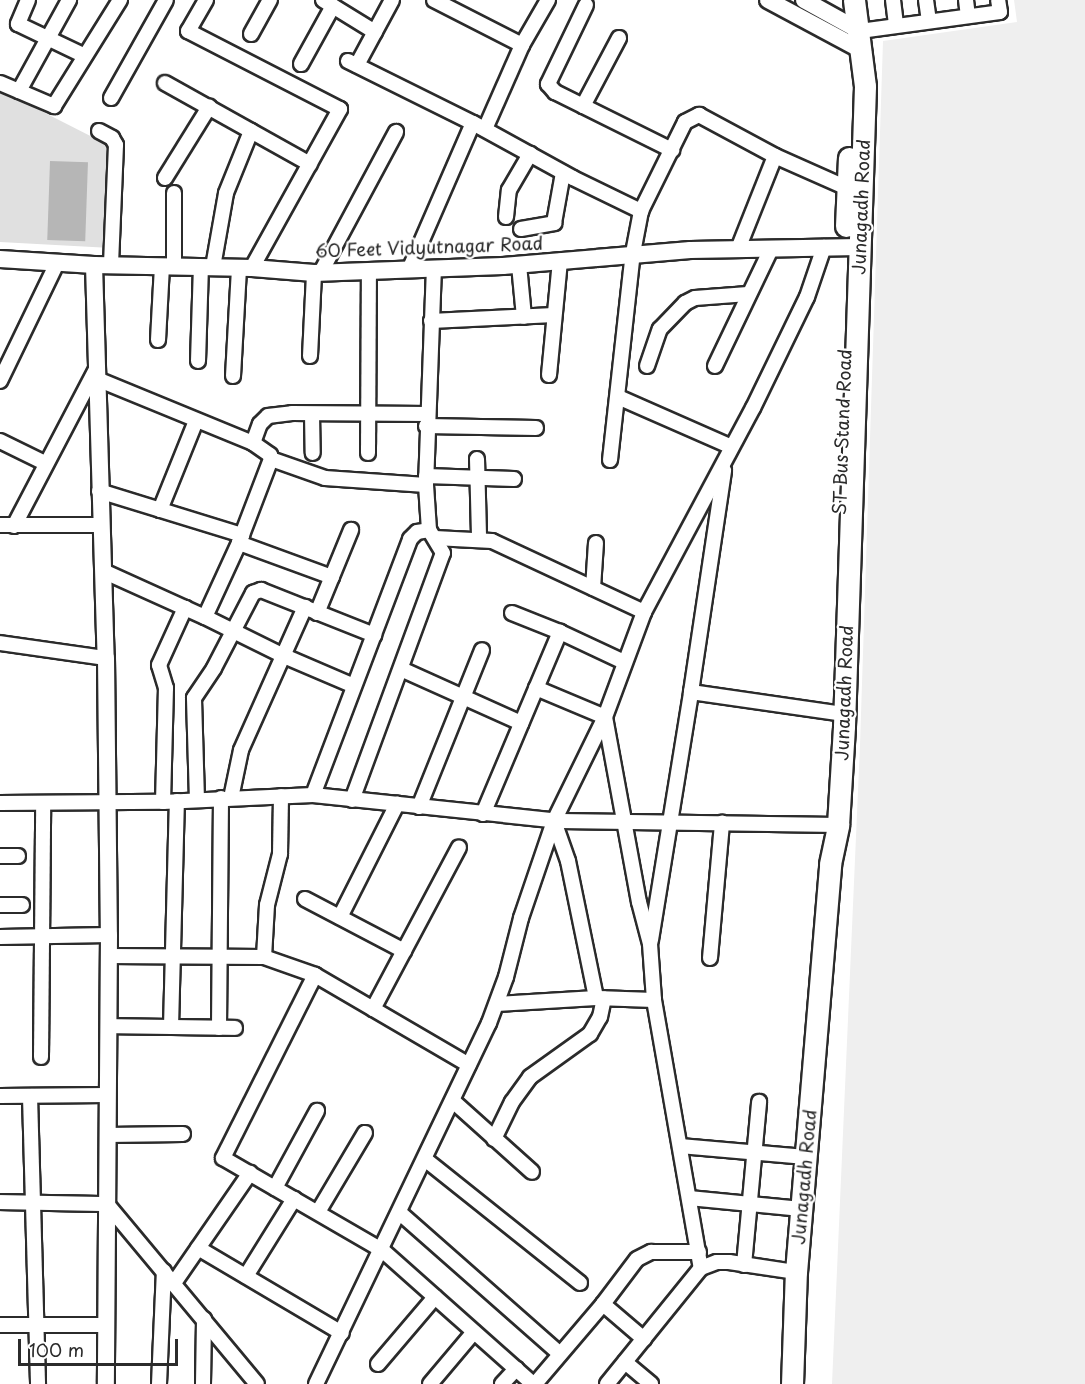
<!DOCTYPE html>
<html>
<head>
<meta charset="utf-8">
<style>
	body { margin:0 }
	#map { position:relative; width:1085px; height:1384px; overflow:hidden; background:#fff; font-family:"Playpen Sans",sans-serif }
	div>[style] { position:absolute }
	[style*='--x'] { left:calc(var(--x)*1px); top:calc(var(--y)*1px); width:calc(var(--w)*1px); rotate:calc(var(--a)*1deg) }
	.built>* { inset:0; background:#efefef }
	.green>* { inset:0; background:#e0e0e0 }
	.water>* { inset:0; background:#b6b6b6; transform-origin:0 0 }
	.roads { filter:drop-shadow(2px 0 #2b2b2b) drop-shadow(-2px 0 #2b2b2b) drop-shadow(0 2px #2b2b2b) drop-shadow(0 -2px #2b2b2b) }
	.minor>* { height:14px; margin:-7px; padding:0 7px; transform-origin:7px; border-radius:7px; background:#fff }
	.tertiary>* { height:16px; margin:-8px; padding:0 8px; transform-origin:8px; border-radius:8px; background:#fff }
	.primary>* { height:21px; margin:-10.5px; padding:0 10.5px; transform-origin:10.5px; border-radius:10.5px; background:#fff }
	span { translate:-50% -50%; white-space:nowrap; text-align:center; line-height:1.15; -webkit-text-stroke:4.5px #fff; paint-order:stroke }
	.street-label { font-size:18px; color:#2b2b2b }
	.scale { position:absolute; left:18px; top:1339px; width:160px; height:27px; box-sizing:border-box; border:3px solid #2b2b2b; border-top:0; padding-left:8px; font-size:18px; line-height:21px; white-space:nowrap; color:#2b2b2b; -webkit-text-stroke:4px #fff; paint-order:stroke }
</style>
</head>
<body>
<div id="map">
	<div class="built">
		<i style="clip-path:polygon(1014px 0,1085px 0,1085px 1384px,832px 1384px,860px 745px,883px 41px,1017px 22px)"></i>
	</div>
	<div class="green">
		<i style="clip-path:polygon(0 90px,114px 148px,111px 248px,0 242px)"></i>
	</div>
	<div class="water">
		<i style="left:50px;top:161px;width:38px;height:79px;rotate:2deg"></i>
	</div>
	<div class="roads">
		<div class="minor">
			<i style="--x:28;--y:0;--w:26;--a:113"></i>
			<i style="--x:18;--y:24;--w:74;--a:25.5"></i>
			<i style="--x:206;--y:0;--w:36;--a:120"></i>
			<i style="--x:188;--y:31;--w:171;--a:27.2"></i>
			<i style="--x:340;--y:109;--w:182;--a:119"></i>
			<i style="--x:323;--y:0;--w:61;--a:31.6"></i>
			<i style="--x:434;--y:0;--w:99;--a:27.1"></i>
			<i style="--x:893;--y:0;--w:25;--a:83"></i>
			<i style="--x:926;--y:0;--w:21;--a:82"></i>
			<i style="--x:966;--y:0;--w:16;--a:83"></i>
			<i style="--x:586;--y:5;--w:88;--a:115.7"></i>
			<i style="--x:548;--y:84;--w:11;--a:49"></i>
			<i style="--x:555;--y:92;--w:131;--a:26.4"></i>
			<i style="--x:860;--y:31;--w:141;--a:-7.7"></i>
			<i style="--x:1000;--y:12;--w:12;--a:-99"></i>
			<i style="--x:251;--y:34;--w:39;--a:-61"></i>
			<i style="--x:348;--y:61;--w:140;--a:26.4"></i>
			<i style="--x:473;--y:123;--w:114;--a:28.8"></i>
			<i style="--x:573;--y:178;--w:76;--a:25.9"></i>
			<i style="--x:301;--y:64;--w:66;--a:-61.1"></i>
			<i style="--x:357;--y:65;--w:74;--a:-61.7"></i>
			<i style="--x:0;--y:83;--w:59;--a:23.1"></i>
			<i style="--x:54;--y:106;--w:125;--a:-58.1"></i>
			<i style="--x:165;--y:83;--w:166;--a:29.2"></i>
			<i style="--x:19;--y:91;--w:104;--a:-61.2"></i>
			<i style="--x:111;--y:98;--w:112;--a:-60.7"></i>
			<i style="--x:583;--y:106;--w:77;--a:-62.1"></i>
			<i style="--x:485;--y:129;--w:92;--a:-66.2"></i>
			<i style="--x:522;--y:45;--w:52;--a:-60"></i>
			<i style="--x:99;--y:131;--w:15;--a:28"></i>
			<i style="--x:112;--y:138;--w:8;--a:60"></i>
			<i style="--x:116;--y:145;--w:121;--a:92.4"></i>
			<i style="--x:165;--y:178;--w:84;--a:-58.2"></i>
			<i style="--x:174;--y:193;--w:73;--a:90"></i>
			<i style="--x:506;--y:217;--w:27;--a:-84"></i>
			<i style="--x:509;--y:190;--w:42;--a:-59.7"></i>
			<i style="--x:521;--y:229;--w:34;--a:-10"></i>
			<i style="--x:554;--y:223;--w:51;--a:-79.8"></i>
			<i style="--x:738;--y:249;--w:100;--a:-68.3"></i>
			<i style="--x:519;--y:265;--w:52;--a:84.5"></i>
			<i style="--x:213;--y:267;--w:75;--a:-80"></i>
			<i style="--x:226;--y:193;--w:67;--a:-68"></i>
			<i style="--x:409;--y:270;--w:160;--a:-66.5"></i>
			<i style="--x:321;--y:272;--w:159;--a:-61.8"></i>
			<i style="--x:431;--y:321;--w:123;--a:-2.8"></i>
			<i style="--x:158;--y:340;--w:74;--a:-86.9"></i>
			<i style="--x:310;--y:356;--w:83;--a:-87.2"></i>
			<i style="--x:198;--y:361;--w:94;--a:-88.2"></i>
			<i style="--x:647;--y:366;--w:39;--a:-71"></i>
			<i style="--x:660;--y:329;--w:36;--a:-46"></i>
			<i style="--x:685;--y:303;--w:11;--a:-27"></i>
			<i style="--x:695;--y:298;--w:53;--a:-4.3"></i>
			<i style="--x:715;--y:366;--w:130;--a:-64.4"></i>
			<i style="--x:549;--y:375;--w:115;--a:-84.5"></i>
			<i style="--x:233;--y:376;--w:108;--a:-86.8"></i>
			<i style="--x:97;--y:379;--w:169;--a:22.3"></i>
			<i style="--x:253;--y:443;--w:21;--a:35"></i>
			<i style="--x:270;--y:455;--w:4;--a:76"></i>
			<i style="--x:271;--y:459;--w:90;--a:110.9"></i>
			<i style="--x:239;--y:543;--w:81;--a:114.7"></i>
			<i style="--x:0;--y:381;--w:131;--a:-64.2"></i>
			<i style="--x:618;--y:397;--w:124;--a:23.7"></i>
			<i style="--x:312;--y:414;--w:39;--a:89"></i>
			<i style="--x:426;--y:426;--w:110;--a:1"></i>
			<i style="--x:0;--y:441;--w:50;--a:26.1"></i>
			<i style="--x:253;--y:443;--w:20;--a:-70"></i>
			<i style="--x:260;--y:424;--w:11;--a:-45"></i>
			<i style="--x:268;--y:416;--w:24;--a:-7"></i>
			<i style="--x:292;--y:413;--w:135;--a:0.4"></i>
			<i style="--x:368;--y:453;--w:181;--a:-89.7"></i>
			<i style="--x:271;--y:459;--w:57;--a:19.4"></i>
			<i style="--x:325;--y:478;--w:101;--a:4"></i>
			<i style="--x:477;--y:459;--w:79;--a:88.5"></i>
			<i style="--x:610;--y:460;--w:208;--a:-83.7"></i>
			<i style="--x:633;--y:253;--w:43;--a:-79.2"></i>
			<i style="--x:641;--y:211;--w:99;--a:-63.7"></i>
			<i style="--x:685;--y:122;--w:16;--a:-27"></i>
			<i style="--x:699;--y:115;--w:86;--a:28.3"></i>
			<i style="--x:775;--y:156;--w:86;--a:23.9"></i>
			<i style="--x:426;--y:476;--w:88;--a:2"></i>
			<i style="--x:99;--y:491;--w:150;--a:17.1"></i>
			<i style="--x:160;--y:510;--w:96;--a:-68"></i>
			<i style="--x:0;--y:525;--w:100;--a:0"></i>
			<i style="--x:14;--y:526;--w:177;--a:-62.4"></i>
			<i style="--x:435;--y:538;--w:57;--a:3"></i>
			<i style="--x:492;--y:541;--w:168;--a:25"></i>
			<i style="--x:239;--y:543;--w:99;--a:20.1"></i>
			<i style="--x:103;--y:571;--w:112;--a:24.3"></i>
			<i style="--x:205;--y:617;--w:88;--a:26.3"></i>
			<i style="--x:284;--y:656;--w:76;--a:23.2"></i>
			<i style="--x:593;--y:588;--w:45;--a:-86.2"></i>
			<i style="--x:317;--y:613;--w:90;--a:-67.7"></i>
			<i style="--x:512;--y:613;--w:52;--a:21.6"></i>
			<i style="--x:560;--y:632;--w:71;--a:25.1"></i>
			<i style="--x:0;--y:643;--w:107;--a:8.1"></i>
			<i style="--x:401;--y:669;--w:132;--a:24.2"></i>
			<i style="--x:536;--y:688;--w:75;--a:22.8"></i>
			<i style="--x:605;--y:717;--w:188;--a:79.6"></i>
			<i style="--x:639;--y:902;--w:43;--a:75.3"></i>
			<i style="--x:650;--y:944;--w:56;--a:85.9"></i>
			<i style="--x:654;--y:1000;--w:272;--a:80.1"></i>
			<i style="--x:691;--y:692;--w:155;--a:8.2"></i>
			<i style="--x:313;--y:795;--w:274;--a:-69.2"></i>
			<i style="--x:410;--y:539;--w:10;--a:-45"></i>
			<i style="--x:417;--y:532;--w:12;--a:-9"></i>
			<i style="--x:231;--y:798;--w:49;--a:-78.2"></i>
			<i style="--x:241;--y:750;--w:157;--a:-65.9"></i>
			<i style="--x:197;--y:800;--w:102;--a:-91.7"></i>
			<i style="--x:194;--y:698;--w:36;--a:-56"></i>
			<i style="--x:214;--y:668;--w:85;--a:-62.5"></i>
			<i style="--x:253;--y:593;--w:9;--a:-21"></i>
			<i style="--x:261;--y:590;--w:122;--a:21.7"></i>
			<i style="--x:352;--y:800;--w:263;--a:-69.8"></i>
			<i style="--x:443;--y:553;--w:27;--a:-121"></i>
			<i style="--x:429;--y:530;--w:45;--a:-93.8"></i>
			<i style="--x:426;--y:485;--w:216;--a:-87.9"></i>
			<i style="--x:163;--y:802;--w:114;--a:-88.5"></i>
			<i style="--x:166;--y:688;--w:24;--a:-107"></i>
			<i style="--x:159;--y:665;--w:63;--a:-65.5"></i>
			<i style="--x:0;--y:803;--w:163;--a:-0.4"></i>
			<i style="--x:163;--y:802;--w:150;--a:-2.7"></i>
			<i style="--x:313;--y:795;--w:248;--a:6"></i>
			<i style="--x:560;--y:821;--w:278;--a:0.8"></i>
			<i style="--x:419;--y:807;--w:169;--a:-68.1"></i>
			<i style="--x:483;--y:814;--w:198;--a:-67.1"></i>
			<i style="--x:554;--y:821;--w:42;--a:70.7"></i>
			<i style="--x:568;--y:861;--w:140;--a:78.4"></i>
			<i style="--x:0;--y:856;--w:18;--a:0"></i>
			<i style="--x:305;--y:899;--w:112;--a:27.7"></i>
			<i style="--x:0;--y:905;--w:22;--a:0"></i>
			<i style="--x:340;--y:917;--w:127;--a:-63.2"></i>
			<i style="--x:0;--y:937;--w:109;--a:-1.1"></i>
			<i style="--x:651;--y:940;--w:251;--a:-80.8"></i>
			<i style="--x:691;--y:692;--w:224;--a:-81.5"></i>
			<i style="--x:109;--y:956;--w:155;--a:0.4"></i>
			<i style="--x:264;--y:957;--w:54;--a:19.4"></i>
			<i style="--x:315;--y:975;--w:178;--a:30.3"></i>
			<i style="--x:264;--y:957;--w:52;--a:-86.7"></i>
			<i style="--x:267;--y:905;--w:53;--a:-75.7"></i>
			<i style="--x:280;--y:854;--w:58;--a:-89"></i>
			<i style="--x:710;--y:958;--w:136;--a:-84.9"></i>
			<i style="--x:315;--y:975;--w:205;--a:116.7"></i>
			<i style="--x:223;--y:1158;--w:184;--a:30.1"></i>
			<i style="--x:382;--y:1250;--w:202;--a:41.6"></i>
			<i style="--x:497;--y:1004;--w:99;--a:-3.5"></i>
			<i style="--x:596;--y:998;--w:58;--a:2"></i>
			<i style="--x:373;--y:1009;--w:183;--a:-62"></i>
			<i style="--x:108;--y:1026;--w:127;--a:0.9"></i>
			<i style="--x:171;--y:1027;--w:226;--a:-88.5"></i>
			<i style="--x:219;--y:1028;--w:230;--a:-89.5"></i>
			<i style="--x:41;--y:1057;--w:252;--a:-89.5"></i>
			<i style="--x:0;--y:1096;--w:107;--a:-0.5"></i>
			<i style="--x:30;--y:1096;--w:288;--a:88.4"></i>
			<i style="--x:453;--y:1101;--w:106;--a:41.9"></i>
			<i style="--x:107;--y:1135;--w:76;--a:-0.8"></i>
			<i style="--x:494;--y:1139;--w:41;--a:-64.1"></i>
			<i style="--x:512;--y:1102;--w:31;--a:-54"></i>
			<i style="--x:530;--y:1077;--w:74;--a:-35.6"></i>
			<i style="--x:590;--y:1034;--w:20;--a:-60"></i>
			<i style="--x:600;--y:1017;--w:19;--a:-78"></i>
			<i style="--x:680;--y:1146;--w:126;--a:5"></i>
			<i style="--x:426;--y:1160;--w:197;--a:38.6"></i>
			<i style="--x:275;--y:1188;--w:88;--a:-61.4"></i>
			<i style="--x:689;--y:1198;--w:113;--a:5.6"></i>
			<i style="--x:0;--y:1202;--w:107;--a:1.1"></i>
			<i style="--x:107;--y:1204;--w:234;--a:50.2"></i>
			<i style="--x:318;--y:1212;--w:92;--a:-59.3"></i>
			<i style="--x:400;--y:1213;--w:213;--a:41.4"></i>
			<i style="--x:198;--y:1248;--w:167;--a:30.6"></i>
			<i style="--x:744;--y:1265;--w:164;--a:-84.7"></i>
			<i style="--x:246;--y:1276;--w:91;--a:-58.1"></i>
			<i style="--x:174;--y:1283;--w:134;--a:-55.4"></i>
			<i style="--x:603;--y:1304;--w:54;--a:40.5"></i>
			<i style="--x:0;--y:1325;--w:107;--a:0"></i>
			<i style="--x:625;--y:1362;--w:34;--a:40"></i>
			<i style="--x:378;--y:1364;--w:88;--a:-49.6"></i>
			<i style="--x:159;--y:1384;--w:113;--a:-87.5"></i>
			<i style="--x:203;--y:1384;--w:65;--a:-89.1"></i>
			<i style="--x:316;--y:1384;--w:400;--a:-64.4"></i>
			<i style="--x:489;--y:1023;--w:49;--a:-69.7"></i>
			<i style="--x:506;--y:977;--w:61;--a:-75.7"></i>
			<i style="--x:521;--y:918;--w:102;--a:-71.2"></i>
			<i style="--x:554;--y:821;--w:116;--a:-63.9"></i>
			<i style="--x:605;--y:717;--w:112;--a:-69.6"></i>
			<i style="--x:644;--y:612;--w:231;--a:-61.9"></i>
			<i style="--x:753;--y:408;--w:123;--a:-64.1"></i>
			<i style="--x:807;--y:297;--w:53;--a:-71.2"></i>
			<i style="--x:430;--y:1384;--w:68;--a:-49.8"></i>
			<i style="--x:502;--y:1384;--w:21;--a:-47"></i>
			<i style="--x:535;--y:1384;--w:105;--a:-49.6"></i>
			<i style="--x:603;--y:1304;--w:56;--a:-52.9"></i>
			<i style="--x:637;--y:1259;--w:16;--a:-27"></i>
			<i style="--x:651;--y:1252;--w:48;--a:0"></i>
			<i style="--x:607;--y:1384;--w:149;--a:-51"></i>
			<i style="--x:701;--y:1268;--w:17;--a:-21"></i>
			<i style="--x:717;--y:1262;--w:12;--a:0"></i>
			<i style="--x:729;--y:1262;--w:68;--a:8.5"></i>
		</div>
		<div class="tertiary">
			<i style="--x:768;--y:0;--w:108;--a:28.2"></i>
			<i style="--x:804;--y:0;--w:64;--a:29"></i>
			<i style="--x:0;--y:259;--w:94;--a:3.7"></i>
			<i style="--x:94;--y:265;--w:158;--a:1.1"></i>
			<i style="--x:252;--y:268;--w:62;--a:4.6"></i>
			<i style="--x:314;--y:273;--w:189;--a:-2.1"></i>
			<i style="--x:503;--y:266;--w:188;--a:-4.9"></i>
			<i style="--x:690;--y:250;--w:169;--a:-1"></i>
			<i style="--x:94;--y:265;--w:393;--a:88.3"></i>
			<i style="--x:106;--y:658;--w:277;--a:89.4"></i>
			<i style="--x:109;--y:935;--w:449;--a:90.4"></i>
		</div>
		<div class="primary">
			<i style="--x:846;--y:226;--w:68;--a:-87.5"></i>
			<i style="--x:792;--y:1384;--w:112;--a:-88"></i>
			<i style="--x:796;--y:1272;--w:409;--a:-85.2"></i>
			<i style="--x:830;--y:864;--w:40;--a:-78"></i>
			<i style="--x:838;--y:825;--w:99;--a:-86.5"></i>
			<i style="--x:844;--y:726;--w:640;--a:-88.12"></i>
			<i style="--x:865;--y:86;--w:87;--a:-97.3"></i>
		</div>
	</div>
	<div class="street-label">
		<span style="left:861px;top:207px;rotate:-88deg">Junagadh Road</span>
		<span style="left:429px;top:247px;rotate:-2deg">60 Feet Vidyutnagar Road</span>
		<span style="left:842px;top:432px;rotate:-88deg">ST Bus Stand Road</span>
		<span style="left:844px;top:693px;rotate:-88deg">Junagadh Road</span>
		<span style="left:804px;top:1177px;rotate:-85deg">Junagadh Road</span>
	</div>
	<div class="scale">100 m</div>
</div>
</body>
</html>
